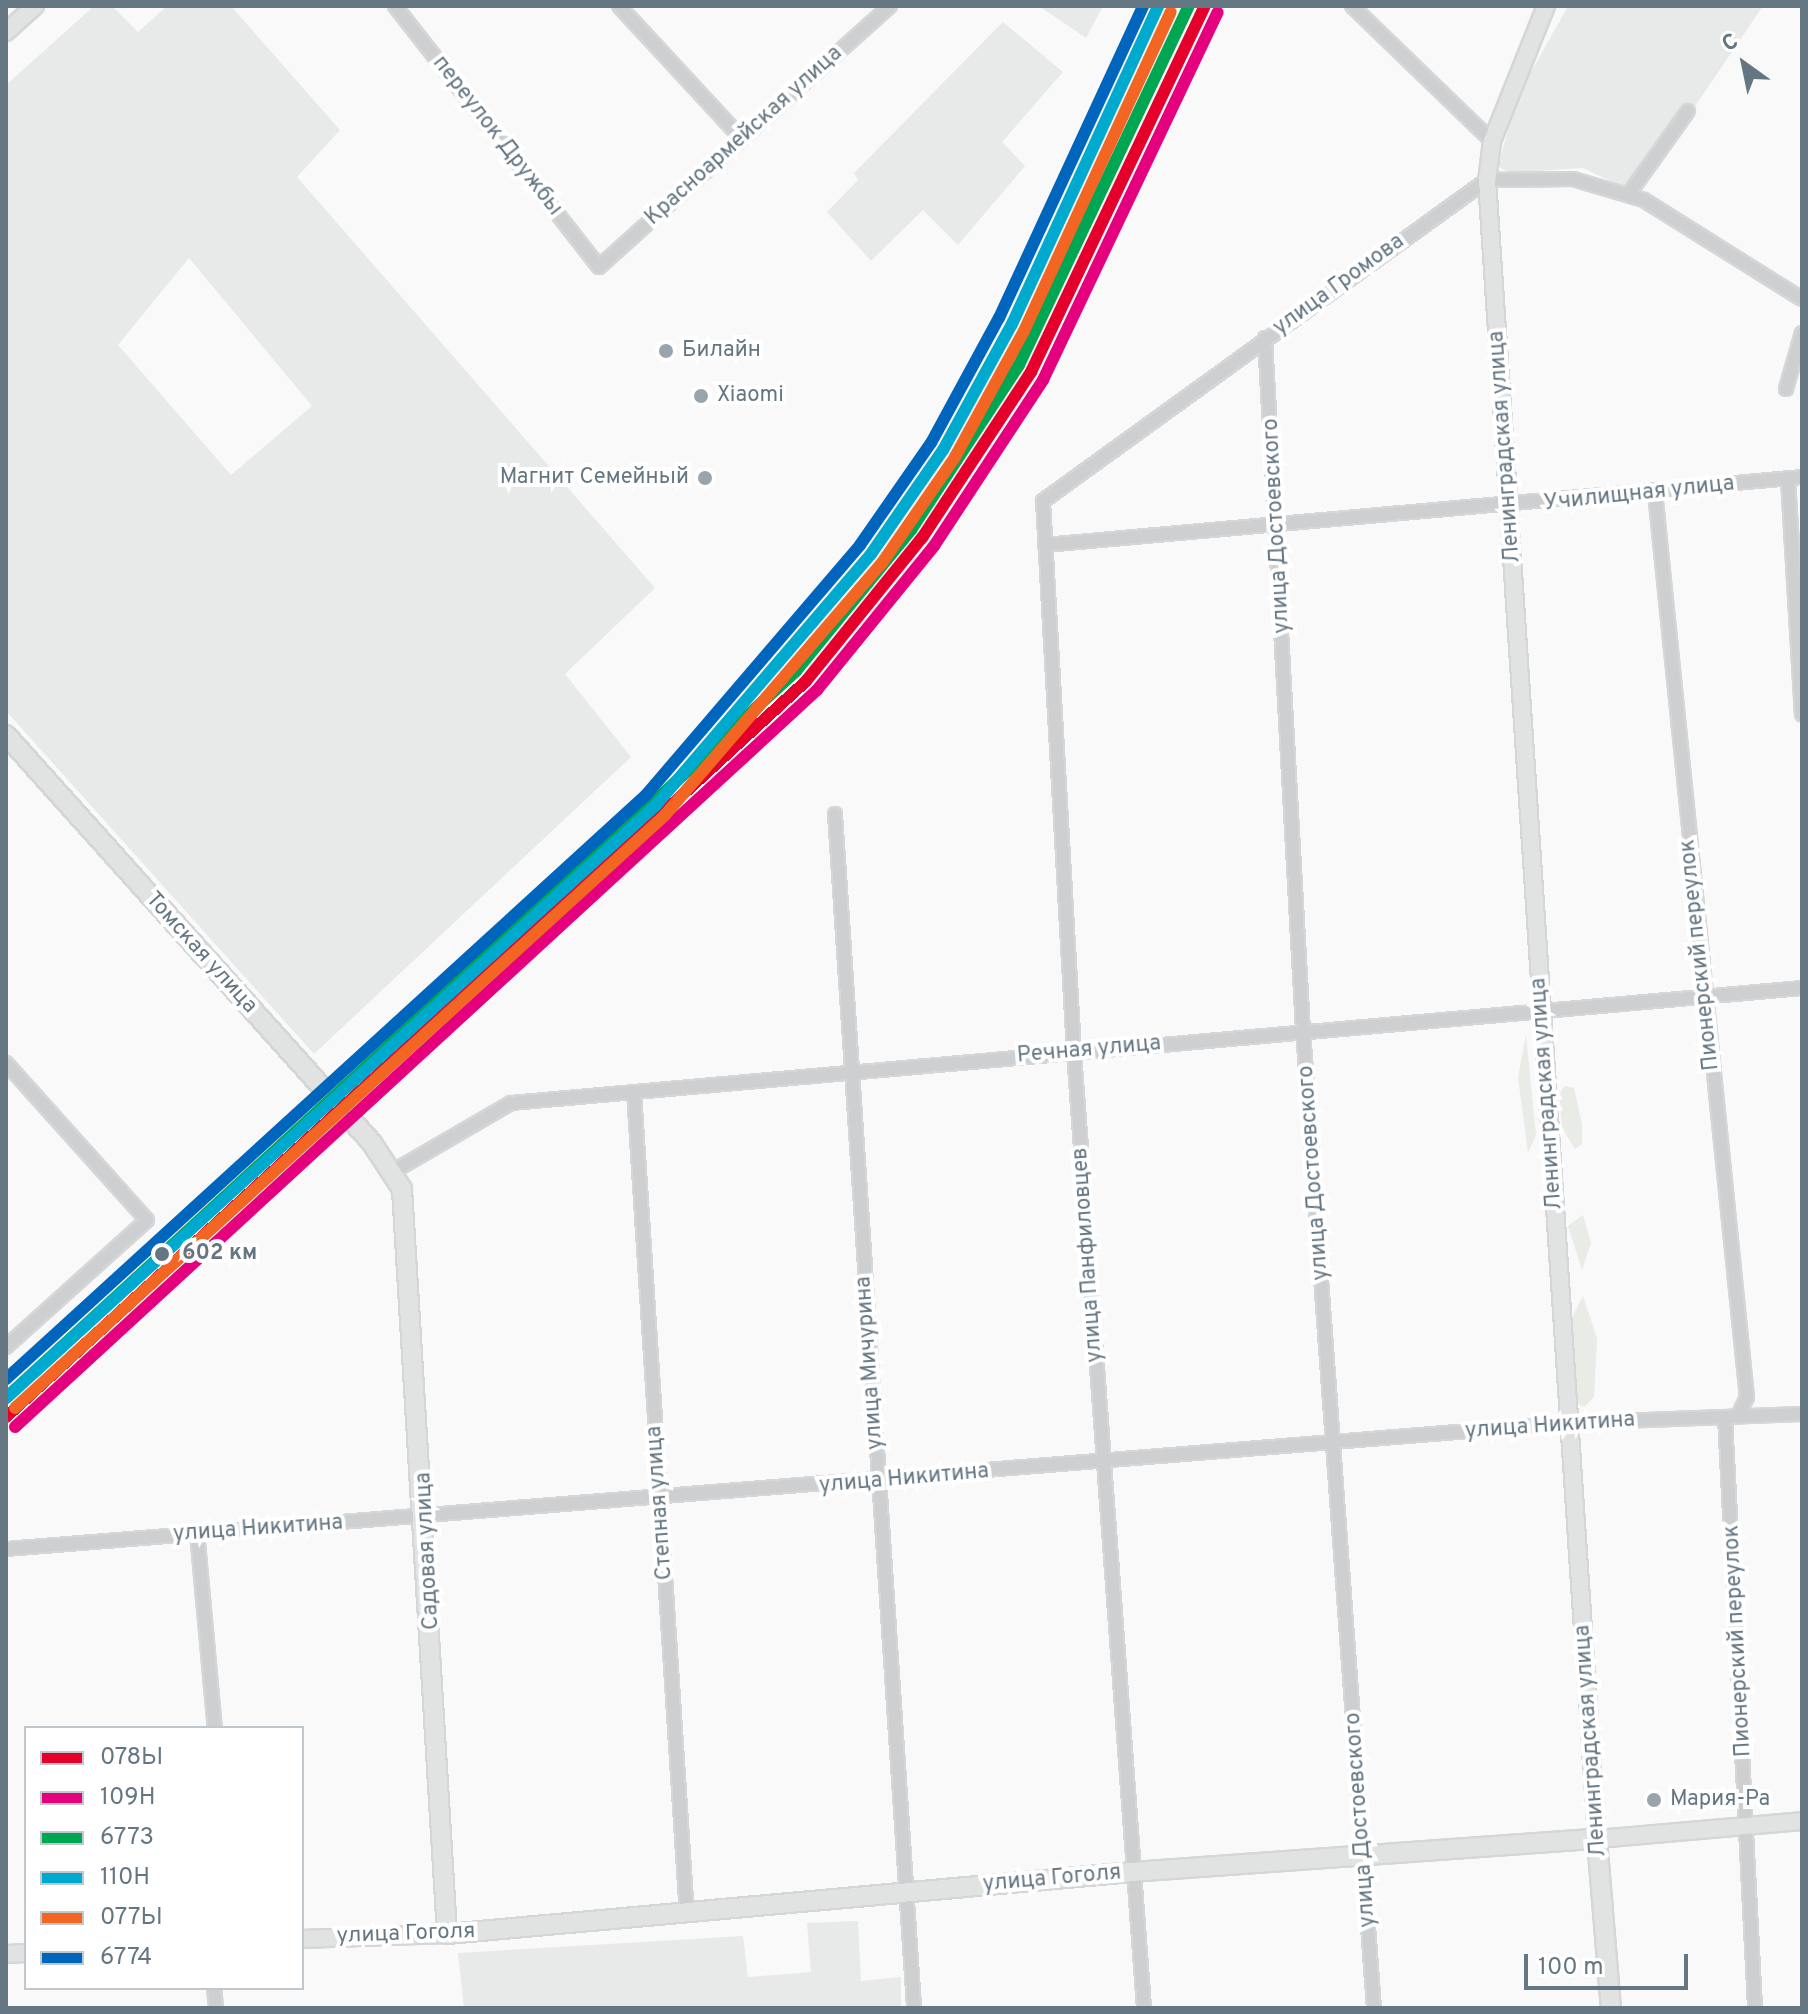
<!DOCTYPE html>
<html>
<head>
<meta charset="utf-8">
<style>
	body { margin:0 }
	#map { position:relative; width:1808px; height:2014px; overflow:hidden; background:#f9f9f9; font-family:Overpass,sans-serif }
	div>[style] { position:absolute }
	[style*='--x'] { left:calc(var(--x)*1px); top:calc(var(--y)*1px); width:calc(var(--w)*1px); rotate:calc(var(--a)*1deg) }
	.built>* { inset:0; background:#e8e9e9 }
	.green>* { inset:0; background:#e8ebe6 }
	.roads { filter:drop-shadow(2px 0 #d5d6d7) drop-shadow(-2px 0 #d5d6d7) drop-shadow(0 2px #d5d6d7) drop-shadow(0 -2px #d5d6d7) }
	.street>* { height:12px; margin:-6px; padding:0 6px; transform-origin:6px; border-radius:6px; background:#cecfd0 }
	.secondary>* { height:16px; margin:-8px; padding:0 8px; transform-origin:8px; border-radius:8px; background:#e1e2e2 }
	.primary>* { height:18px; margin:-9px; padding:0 9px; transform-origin:9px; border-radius:9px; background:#e1e2e2 }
	.rail-1>* { height:12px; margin:-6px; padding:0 6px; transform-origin:6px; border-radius:6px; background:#e4002b }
	.rail-2>* { height:12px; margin:-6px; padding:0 6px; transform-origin:6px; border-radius:6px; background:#e5007d }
	.rail-3>* { height:12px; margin:-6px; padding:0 6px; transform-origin:6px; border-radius:6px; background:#00a651 }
	.rail-4>* { height:12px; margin:-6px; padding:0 6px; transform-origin:6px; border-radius:6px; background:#00a9ce }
	.rail-5>* { height:12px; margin:-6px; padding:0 6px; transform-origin:6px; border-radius:6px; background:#f26522 }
	.rail-6>* { height:12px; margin:-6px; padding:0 6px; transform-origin:6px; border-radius:6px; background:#0065bd }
	.dots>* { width:22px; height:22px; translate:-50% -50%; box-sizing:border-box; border:4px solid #fff; border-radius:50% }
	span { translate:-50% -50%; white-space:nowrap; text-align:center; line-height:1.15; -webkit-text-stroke:8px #fff; paint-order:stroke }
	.street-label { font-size:22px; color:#657683 }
	.poi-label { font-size:22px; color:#657683 }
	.left { translate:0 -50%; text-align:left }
	.right { translate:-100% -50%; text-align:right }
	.stop-label { font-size:22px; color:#657683; font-weight:700 }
	.frame { position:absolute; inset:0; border:8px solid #657683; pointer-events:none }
	.legend { position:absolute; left:24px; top:1726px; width:280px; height:264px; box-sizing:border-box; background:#fff; border:2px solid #c1c8cd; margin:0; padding:10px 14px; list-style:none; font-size:24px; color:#657683 }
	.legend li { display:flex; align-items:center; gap:16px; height:40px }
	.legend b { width:40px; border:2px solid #c1c8cd }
	.north { position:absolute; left:1704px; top:24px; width:80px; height:80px; -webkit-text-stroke:6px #fff; paint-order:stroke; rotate:327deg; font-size:22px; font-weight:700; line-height:32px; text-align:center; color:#657683 }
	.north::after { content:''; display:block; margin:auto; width:28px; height:36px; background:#657683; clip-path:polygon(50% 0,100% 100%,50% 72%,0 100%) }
	.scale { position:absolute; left:1524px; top:1954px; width:164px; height:36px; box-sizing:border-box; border:4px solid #657683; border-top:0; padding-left:10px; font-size:24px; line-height:28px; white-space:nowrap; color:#657683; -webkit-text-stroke:6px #fff; paint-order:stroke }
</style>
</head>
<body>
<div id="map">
	<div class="built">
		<i style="clip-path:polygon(evenodd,94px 6px,112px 6px,138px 32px,167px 6px,231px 6px,340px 130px,297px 177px,655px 588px,565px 674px,631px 757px,314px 1054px,6px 711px,6px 85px,94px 6px,189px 258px,312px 406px,231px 475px,118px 345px,189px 258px)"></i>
		<i style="clip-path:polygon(1039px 6px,1103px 6px,1086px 38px)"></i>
		<i style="clip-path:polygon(1568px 6px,1763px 6px,1645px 180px,1629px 190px,1583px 168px,1509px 173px,1498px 166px,1517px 97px)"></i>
		<i style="clip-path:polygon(1003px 22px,1063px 72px,1002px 142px,1025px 166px,958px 245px,923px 210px,871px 261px,827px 212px,858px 180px,854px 173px)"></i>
		<i style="clip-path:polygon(858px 1921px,861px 1981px,901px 1977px,901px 2008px,464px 2008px,458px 1953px,743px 1936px,748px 1977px,811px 1972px,807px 1923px)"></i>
	</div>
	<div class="green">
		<i style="clip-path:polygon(1526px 1035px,1536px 1135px,1528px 1153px,1518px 1077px)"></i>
		<i style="clip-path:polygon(1565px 1086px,1574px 1088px,1582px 1124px,1582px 1144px,1575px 1149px,1562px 1128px,1559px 1094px)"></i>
		<i style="clip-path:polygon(1583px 1215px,1591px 1243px,1582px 1270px,1568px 1226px)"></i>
		<i style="clip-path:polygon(1583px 1296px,1597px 1338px,1594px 1397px,1584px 1407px,1575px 1403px,1572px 1349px,1572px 1317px)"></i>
	</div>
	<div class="roads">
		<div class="street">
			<i style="--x:395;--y:6;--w:331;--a:52"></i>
			<i style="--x:599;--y:267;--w:391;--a:-41.9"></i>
			<i style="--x:619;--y:6;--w:181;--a:47.2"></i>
			<i style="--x:1352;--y:6;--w:194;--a:44"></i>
			<i style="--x:1628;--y:195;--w:103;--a:-54.5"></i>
			<i style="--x:1265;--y:338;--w:693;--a:86.86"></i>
			<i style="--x:1303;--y:1030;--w:981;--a:85.85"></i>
			<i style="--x:1786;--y:389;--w:58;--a:-74.1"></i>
			<i style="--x:1788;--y:479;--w:236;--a:86.6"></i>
			<i style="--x:1655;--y:492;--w:910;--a:84.2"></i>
			<i style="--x:1747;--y:1397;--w:21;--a:115"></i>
			<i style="--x:1045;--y:545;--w:760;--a:-5.13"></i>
			<i style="--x:835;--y:814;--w:1197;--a:86.21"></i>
			<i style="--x:6;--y:1063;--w:211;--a:48.1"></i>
			<i style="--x:147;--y:1220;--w:190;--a:138"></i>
			<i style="--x:634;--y:1092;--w:825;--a:86.32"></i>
			<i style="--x:394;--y:1171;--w:135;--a:-30.2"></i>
			<i style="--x:511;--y:1103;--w:1296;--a:-5.09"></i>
			<i style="--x:1725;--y:1417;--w:592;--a:87.09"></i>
			<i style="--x:197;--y:1532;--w:197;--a:84.8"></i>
			<i style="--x:6;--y:1549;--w:1568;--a:-4.61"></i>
			<i style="--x:1569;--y:1423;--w:233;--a:-2.2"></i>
			<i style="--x:214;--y:1988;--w:20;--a:84"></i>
			<i style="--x:1144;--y:2008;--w:959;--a:-94.19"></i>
			<i style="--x:1074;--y:1052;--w:552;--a:-93.22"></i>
			<i style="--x:1043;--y:501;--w:548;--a:-35.87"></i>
			<i style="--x:1487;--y:180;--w:86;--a:-0.7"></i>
			<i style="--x:1573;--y:179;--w:74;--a:16.5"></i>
			<i style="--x:1644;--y:200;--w:186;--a:32.1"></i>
		</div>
		<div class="secondary">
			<i style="--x:1546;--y:6;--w:145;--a:111.8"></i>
			<i style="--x:1492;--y:141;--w:39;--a:97"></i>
			<i style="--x:1487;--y:180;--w:1663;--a:86.21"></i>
			<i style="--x:1597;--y:1839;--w:206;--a:-5"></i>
			<i style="--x:6;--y:32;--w:39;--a:-42"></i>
			<i style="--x:302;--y:1939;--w:145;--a:-2"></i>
			<i style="--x:6;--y:1954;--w:20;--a:-3"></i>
		</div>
		<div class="primary">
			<i style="--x:6;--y:735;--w:548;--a:48.11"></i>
			<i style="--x:372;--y:1143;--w:55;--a:56.9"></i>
			<i style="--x:402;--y:1189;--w:746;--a:86.54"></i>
			<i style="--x:447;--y:1934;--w:688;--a:-5.17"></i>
			<i style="--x:1132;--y:1872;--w:466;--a:-4.1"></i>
			<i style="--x:1597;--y:1839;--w:170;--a:85.3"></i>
		</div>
	</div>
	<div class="rail-1">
		<i style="--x:6;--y:1417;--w:1087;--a:-42.61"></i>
		<i style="--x:806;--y:681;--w:184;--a:-51"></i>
		<i style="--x:922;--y:538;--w:199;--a:-56.7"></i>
		<i style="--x:1031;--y:372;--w:405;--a:-64.6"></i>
	</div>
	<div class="rail-2">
		<i style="--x:15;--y:1427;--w:1089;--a:-42.58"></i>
		<i style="--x:817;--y:690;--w:186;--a:-50.9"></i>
		<i style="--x:934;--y:546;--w:199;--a:-56.7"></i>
		<i style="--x:1043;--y:380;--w:407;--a:-64.6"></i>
	</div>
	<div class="rail-3">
		<i style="--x:6;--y:1398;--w:1074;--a:-42.62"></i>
		<i style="--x:796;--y:671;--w:182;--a:-50.8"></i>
		<i style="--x:911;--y:530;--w:197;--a:-56.8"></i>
		<i style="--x:1019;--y:365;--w:397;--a:-64.7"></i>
	</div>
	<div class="rail-4">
		<i style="--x:6;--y:1398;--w:880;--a:-42.37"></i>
		<i style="--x:656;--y:805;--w:330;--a:-49.4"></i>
		<i style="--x:871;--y:554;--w:126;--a:-55.3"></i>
		<i style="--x:943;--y:450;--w:144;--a:-61.3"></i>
		<i style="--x:1012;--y:324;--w:350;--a:-65.3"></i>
	</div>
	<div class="rail-5">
		<i style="--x:15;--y:1408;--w:880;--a:-42.37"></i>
		<i style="--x:665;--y:815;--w:333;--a:-49.3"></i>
		<i style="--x:882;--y:563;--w:129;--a:-55.4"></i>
		<i style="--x:955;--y:457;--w:144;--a:-61.3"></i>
		<i style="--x:1024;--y:331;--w:351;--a:-65.3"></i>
	</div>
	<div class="rail-6">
		<i style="--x:6;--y:1379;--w:866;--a:-42.38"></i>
		<i style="--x:646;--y:795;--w:329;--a:-49.4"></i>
		<i style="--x:860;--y:545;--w:124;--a:-55.2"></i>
		<i style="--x:931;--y:443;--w:142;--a:-61.5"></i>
		<i style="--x:999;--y:318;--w:344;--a:-65.2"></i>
	</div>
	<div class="dots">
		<i style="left:666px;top:351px;background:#99a4ac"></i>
		<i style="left:701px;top:396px;background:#99a4ac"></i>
		<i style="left:705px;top:478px;background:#99a4ac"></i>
		<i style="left:162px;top:1254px;background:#657683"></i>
		<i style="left:1654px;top:1800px;background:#99a4ac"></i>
	</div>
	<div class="street-label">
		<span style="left:497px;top:136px;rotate:52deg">переулок Дружбы</span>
		<span style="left:744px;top:136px;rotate:-42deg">Красноармейская улица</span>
		<span style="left:1339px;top:285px;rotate:-36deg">улица Громова</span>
		<span style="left:1505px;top:447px;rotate:-94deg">Ленинградская улица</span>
		<span style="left:1639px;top:494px;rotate:-6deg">Училищная улица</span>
		<span style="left:1277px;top:526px;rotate:-93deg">улица Достоевского</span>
		<span style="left:201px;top:953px;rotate:48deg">Томская улица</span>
		<span style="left:1700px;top:955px;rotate:-96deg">Пионерский переулок</span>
		<span style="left:1089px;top:1050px;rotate:-5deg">Речная улица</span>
		<span style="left:1547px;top:1094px;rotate:-94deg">Ленинградская улица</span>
		<span style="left:1314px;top:1173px;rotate:-94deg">улица Достоевского</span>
		<span style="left:1088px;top:1255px;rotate:-94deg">улица Панфиловцев</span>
		<span style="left:870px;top:1363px;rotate:-94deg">улица Мичурина</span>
		<span style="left:1550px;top:1426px;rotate:-4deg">улица Никитина</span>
		<span style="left:904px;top:1479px;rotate:-5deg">улица Никитина</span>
		<span style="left:660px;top:1503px;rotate:-94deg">Степная улица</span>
		<span style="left:258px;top:1529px;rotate:-4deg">улица Никитина</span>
		<span style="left:428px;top:1551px;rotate:-93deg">Садовая улица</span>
		<span style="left:1738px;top:1641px;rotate:-93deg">Пионерский переулок</span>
		<span style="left:1591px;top:1741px;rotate:-94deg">Ленинградская улица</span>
		<span style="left:1361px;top:1820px;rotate:-94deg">улица Достоевского</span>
		<span style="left:1052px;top:1879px;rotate:-5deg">улица Гоголя</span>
		<span style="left:406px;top:1934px;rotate:-2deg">улица Гоголя</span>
	</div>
	<div class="poi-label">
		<span class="left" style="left:682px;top:351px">Билайн</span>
		<span class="left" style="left:717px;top:396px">Xiaomi</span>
		<span class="right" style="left:689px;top:478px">Магнит Семейный</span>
		<span class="left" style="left:1670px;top:1800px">Мария-Ра</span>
	</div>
	<div class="stop-label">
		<span class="left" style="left:182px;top:1254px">602 км</span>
	</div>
	<div class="frame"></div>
	<ul class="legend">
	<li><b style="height:10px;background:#e4002b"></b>078Ы</li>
	<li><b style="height:10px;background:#e5007d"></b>109Н</li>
	<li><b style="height:10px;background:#00a651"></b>6773</li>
	<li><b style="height:10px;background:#00a9ce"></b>110Н</li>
	<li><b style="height:10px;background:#f26522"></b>077Ы</li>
	<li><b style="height:10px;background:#0065bd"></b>6774</li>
	</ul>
	<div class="north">С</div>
	<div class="scale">100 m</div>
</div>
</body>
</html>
